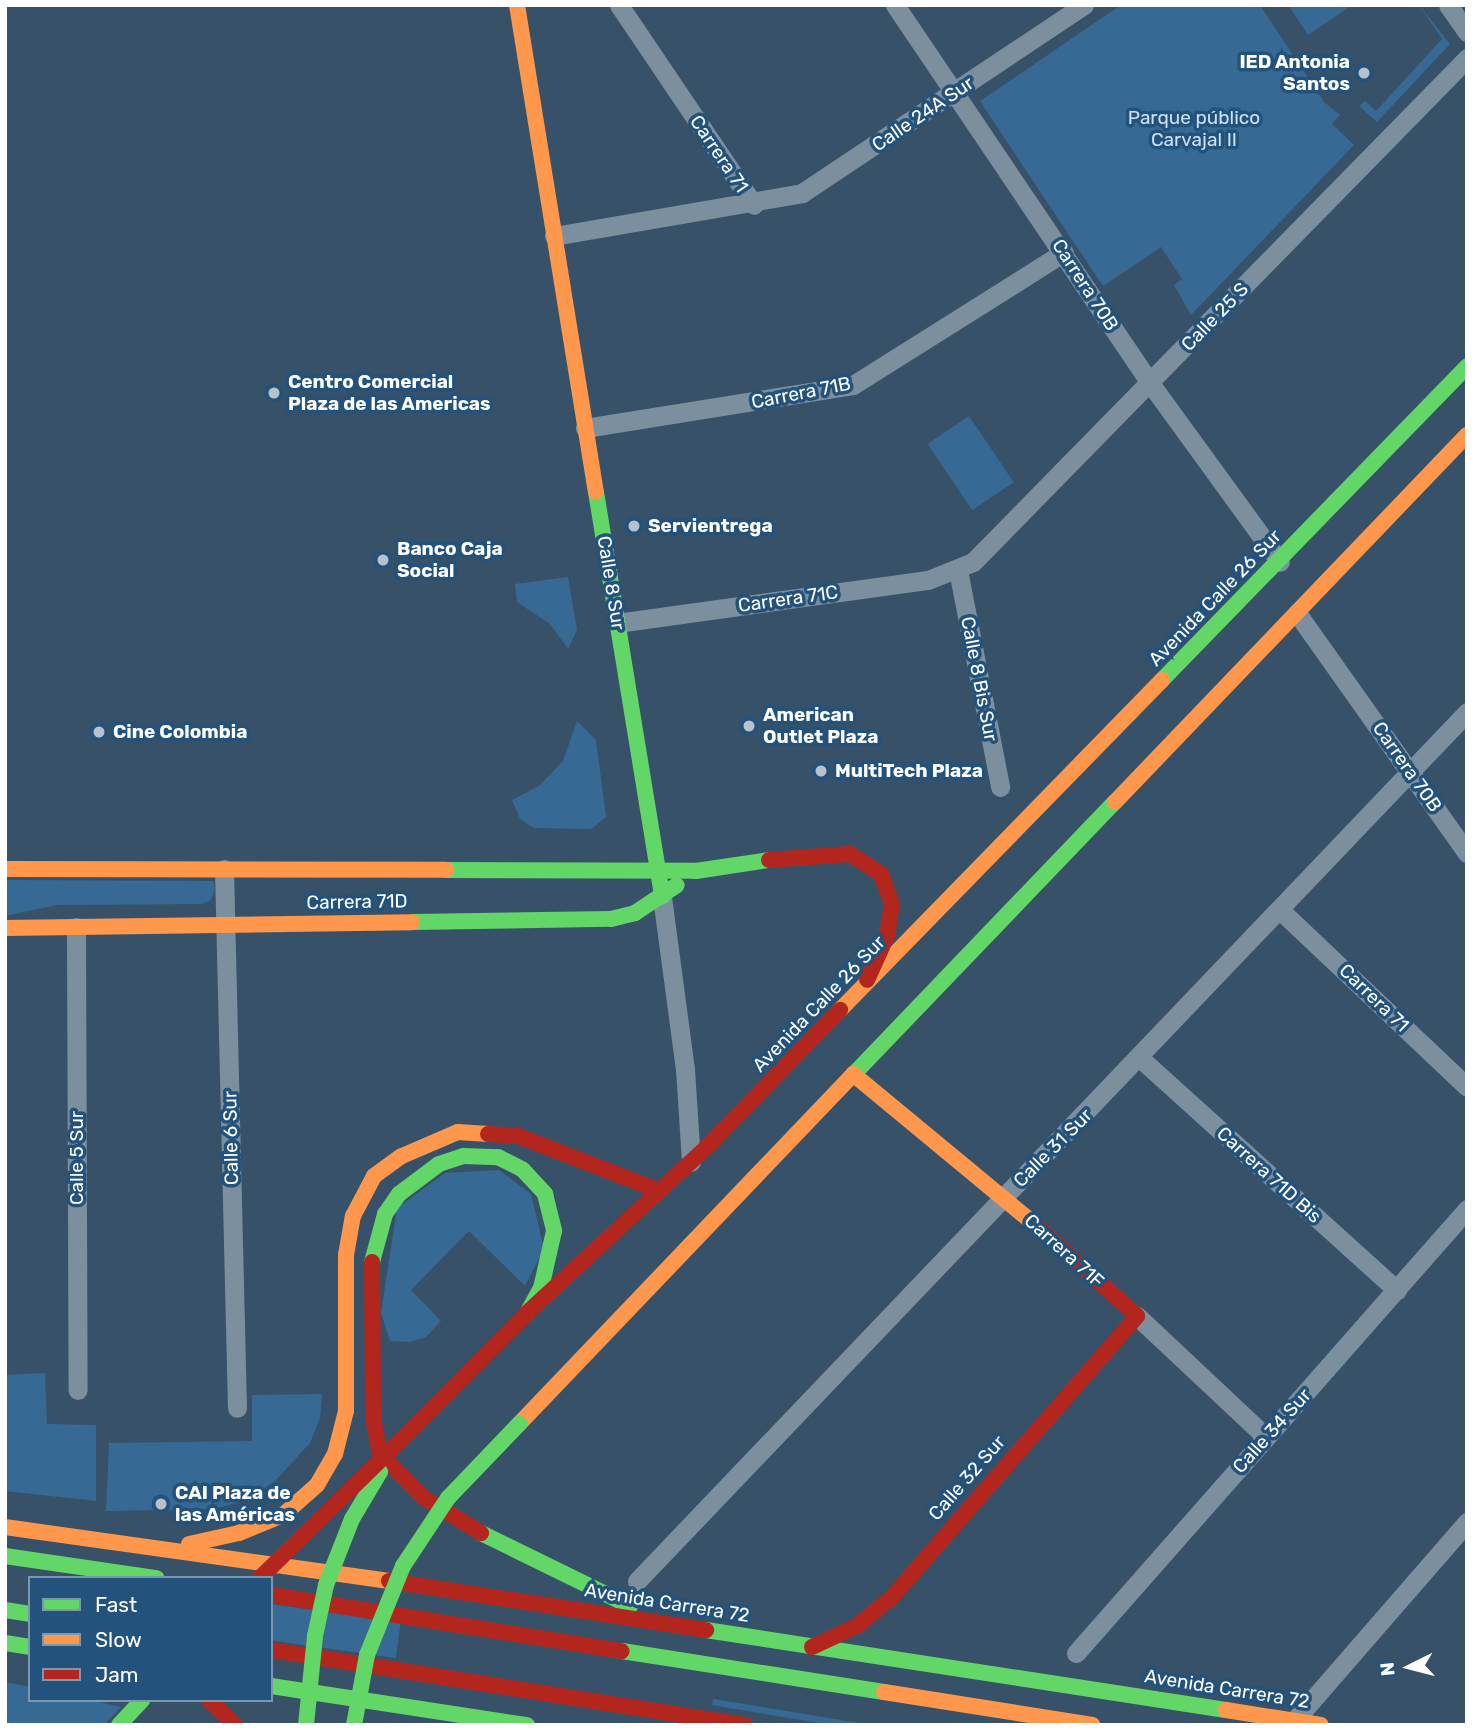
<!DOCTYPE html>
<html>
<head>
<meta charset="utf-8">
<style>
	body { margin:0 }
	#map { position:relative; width:1472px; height:1730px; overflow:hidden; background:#375268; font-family:Rubik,sans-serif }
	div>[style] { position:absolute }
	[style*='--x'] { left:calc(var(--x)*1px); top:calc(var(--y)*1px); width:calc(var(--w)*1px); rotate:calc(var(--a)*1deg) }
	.green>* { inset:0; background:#366993; transform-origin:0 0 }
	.street>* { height:19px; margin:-9.5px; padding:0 9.5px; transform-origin:9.5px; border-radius:9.5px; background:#7c8f9f }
	.fast>* { height:16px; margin:-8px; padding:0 8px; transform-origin:8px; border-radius:8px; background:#63d668 }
	.slow>* { height:16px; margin:-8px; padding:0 8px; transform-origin:8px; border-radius:8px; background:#ff974d }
	.jam>* { height:16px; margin:-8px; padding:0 8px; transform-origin:8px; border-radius:8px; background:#b3261e }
	.fast-bridge>* { height:16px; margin:-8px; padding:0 8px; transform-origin:8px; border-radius:8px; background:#63d668 }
	.jam-bridge>* { height:16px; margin:-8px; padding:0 8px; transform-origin:8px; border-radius:8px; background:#b3261e }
	.dots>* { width:19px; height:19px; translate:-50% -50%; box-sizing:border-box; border:4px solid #23537c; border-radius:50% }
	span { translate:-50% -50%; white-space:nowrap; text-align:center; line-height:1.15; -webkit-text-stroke:7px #23537c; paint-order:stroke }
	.poi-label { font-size:19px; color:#fff; font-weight:700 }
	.right { translate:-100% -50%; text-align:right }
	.left { translate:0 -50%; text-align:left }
	.street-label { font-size:19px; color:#fff }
	.park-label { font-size:19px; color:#cae2f4 }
	.frame { position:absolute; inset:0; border:7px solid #fff; pointer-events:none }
	.legend { position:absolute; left:28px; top:1576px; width:245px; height:126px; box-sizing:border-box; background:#23537c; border:2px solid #7b98b0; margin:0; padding:9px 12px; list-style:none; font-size:21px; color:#fff }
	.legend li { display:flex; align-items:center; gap:14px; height:35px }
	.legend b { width:35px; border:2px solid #7b98b0 }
	.north { position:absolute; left:1374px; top:1632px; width:70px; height:70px; -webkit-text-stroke:5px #23537c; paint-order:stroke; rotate:264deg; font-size:19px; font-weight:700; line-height:28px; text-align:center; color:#fff }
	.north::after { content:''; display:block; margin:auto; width:24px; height:32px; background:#fff; clip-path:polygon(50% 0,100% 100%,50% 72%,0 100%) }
</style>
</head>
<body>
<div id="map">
	<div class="green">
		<i style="clip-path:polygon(1121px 5px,1260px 5px,1324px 102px,1340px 115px,1332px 124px,1354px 145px,1191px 315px,1174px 285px,1182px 279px,1161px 247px,1103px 286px,980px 101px)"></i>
		<i style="clip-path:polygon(1288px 5px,1352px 5px,1308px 35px)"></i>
		<i style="clip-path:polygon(1419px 5px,1450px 44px,1377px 122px,1359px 106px,1365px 101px,1376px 111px,1442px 39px)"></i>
		<i style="left:969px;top:416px;width:80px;height:50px;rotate:56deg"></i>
		<i style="clip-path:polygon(568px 577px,577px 630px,568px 649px,550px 624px,517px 602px,515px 584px)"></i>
		<i style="clip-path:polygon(577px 721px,596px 740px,606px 817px,591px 829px,534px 828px,520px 819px,512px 800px,539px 786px,563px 761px)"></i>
		<i style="clip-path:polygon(5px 880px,213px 881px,215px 888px,211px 900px,202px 904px,57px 905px,5px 916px)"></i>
		<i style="clip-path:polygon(499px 1170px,531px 1194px,544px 1249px,525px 1286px,469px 1231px,411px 1290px,441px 1321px,426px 1337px,410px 1342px,390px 1341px,381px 1313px,397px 1208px,445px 1173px)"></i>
		<i style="clip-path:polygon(45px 1373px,47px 1424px,96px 1425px,96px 1501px,5px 1491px,5px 1375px)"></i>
		<i style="clip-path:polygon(322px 1394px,320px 1418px,310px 1443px,275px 1481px,247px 1500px,214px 1509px,106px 1511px,109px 1443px,252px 1441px,252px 1395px)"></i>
		<i style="left:271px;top:1604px;width:131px;height:36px;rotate:8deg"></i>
		<i style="clip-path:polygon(5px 1682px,30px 1687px,30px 1700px,90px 1700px,121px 1707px,104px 1725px,5px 1725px)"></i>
		<i style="clip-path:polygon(713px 1699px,872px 1725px,831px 1725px,712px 1705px)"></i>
	</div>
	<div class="street">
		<i style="--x:619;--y:5;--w:241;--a:56"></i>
		<i style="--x:895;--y:5;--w:456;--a:56"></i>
		<i style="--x:1150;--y:383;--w:221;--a:54"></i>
		<i style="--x:1448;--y:5;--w:33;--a:55"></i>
		<i style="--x:554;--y:236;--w:252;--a:-9.8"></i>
		<i style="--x:802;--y:193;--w:339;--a:-33.7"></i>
		<i style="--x:585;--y:428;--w:271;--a:-9.1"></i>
		<i style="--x:853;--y:385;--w:249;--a:-32.2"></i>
		<i style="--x:958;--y:570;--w:221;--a:79"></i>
		<i style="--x:1297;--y:613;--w:294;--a:54.7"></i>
		<i style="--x:617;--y:623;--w:314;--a:-7.9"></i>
		<i style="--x:928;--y:580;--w:48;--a:-21.8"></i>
		<i style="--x:973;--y:562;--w:706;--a:-45.57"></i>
		<i style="--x:224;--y:869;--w:539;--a:88.62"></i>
		<i style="--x:662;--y:897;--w:174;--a:82.4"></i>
		<i style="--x:685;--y:1069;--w:93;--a:86.3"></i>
		<i style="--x:1280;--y:910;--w:257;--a:43.4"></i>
		<i style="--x:76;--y:927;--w:463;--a:89.8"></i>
		<i style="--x:1141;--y:1059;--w:345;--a:42.1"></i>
		<i style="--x:1137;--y:1316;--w:177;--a:43.2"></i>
		<i style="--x:637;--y:1581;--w:1202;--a:-46.31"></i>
		<i style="--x:1076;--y:1653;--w:592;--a:-48.63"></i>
		<i style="--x:1294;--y:1721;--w:264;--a:-49"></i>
	</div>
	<div class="fast">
		<i style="--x:596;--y:492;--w:410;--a:80.7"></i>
		<i style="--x:1162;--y:680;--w:438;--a:-45.8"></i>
		<i style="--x:446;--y:870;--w:250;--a:0.2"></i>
		<i style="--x:696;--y:871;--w:74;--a:-8.6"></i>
		<i style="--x:412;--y:922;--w:199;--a:-0.9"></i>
		<i style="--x:611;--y:919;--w:25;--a:-14"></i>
		<i style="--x:635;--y:913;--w:50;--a:-33.7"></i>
		<i style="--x:851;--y:1077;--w:381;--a:-46.2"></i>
		<i style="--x:372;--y:1262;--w:50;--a:-74.8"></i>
		<i style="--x:385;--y:1214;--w:24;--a:-55"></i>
		<i style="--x:399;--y:1194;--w:50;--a:-36.9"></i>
		<i style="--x:439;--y:1164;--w:26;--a:-18"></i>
		<i style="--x:464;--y:1156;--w:34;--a:2"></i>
		<i style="--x:498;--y:1157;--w:28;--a:27"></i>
		<i style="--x:523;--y:1170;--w:33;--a:47"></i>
		<i style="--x:545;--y:1194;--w:38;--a:76"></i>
		<i style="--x:554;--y:1231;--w:58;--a:102.8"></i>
		<i style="--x:541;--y:1288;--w:29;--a:119"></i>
		<i style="--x:481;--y:1533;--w:166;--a:26.1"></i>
		<i style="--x:5;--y:1556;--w:153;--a:8.3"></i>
		<i style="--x:5;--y:1610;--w:25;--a:9"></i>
		<i style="--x:706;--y:1630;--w:526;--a:8.75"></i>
		<i style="--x:5;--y:1643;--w:25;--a:9"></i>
		<i style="--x:622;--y:1651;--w:265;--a:8.9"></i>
		<i style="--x:271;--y:1686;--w:259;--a:8.7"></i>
		<i style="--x:119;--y:1725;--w:34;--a:-47"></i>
	</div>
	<div class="slow">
		<i style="--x:517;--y:5;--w:493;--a:80.8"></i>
		<i style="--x:1115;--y:802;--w:509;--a:-46.2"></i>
		<i style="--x:5;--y:869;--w:441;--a:0.1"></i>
		<i style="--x:5;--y:928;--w:407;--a:-0.8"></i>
		<i style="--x:840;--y:1010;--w:461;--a:-45.7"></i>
		<i style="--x:853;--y:1074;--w:231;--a:39.6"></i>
		<i style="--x:519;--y:1424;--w:480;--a:-46.3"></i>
		<i style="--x:5;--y:1527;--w:388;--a:8"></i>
		<i style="--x:189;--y:1544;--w:51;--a:-12.4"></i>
		<i style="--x:239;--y:1533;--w:48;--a:-22.2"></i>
		<i style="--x:283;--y:1515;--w:45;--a:-41.4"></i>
		<i style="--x:317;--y:1485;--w:36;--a:-60"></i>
		<i style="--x:335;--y:1454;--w:44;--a:-75.7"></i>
		<i style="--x:346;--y:1411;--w:156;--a:-90"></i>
		<i style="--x:346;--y:1255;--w:40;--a:-80"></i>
		<i style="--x:353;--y:1216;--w:45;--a:-62.3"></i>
		<i style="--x:374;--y:1176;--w:34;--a:-36"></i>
		<i style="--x:402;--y:1156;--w:61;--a:-23.2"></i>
		<i style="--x:458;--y:1132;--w:30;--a:4"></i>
		<i style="--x:884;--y:1692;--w:211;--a:9"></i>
		<i style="--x:1226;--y:1710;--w:96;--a:9"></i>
	</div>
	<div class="jam">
		<i style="--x:769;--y:860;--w:81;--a:-4.2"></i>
		<i style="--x:850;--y:854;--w:37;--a:33"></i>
		<i style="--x:881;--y:874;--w:32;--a:70"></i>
		<i style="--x:892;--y:904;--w:32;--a:99"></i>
		<i style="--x:887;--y:936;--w:48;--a:114.4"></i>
		<i style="--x:488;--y:1134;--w:30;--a:4"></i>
		<i style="--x:518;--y:1136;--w:152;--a:21.2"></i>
		<i style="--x:372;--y:1262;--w:156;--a:89.6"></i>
		<i style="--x:373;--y:1418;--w:37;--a:79"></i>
		<i style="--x:380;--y:1454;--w:62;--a:45"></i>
		<i style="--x:424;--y:1498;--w:67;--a:31.6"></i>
		<i style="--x:409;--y:1432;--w:168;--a:-45.2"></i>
		<i style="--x:527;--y:1313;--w:249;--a:-42.7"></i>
		<i style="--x:710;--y:1144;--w:187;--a:-45.9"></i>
		<i style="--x:389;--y:1581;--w:321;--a:8.8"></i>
		<i style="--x:271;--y:1595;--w:355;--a:9.1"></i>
		<i style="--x:812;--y:1647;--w:50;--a:-25"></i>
		<i style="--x:857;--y:1626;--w:45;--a:-39.6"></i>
		<i style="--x:892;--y:1597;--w:373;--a:-48.9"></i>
		<i style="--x:1137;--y:1316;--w:142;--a:-138.1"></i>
		<i style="--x:271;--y:1650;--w:480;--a:9"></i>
		<i style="--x:209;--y:1700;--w:36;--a:44"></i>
	</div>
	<div class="fast-bridge">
		<i style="--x:306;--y:1725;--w:89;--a:-84.2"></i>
		<i style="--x:315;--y:1636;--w:52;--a:-77.8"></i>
		<i style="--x:326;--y:1585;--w:71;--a:-68.5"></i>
		<i style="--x:352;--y:1519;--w:55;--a:-59.2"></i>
		<i style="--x:354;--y:1725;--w:71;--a:-79.5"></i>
		<i style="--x:367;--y:1655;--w:96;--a:-68"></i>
		<i style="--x:403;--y:1566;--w:82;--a:-56.5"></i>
		<i style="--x:448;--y:1498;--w:103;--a:-46.2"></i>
	</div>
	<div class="jam-bridge">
		<i style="--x:260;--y:1578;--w:209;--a:-44.4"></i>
	</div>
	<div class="dots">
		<i style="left:1364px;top:73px;background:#b9c2ca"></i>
		<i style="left:274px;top:393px;background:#b9c2ca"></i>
		<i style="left:634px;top:526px;background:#b9c2ca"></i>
		<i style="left:383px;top:560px;background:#b9c2ca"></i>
		<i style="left:749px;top:726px;background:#b9c2ca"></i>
		<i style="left:99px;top:732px;background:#b9c2ca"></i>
		<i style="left:821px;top:771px;background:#b9c2ca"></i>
		<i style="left:161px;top:1504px;background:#b9c2ca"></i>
	</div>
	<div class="poi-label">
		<span class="right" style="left:1350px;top:73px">IED Antonia<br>Santos</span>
		<span class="left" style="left:288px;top:393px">Centro Comercial<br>Plaza de las Americas</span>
		<span class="left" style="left:648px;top:526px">Servientrega</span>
		<span class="left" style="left:397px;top:560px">Banco Caja<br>Social</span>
		<span class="left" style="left:763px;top:726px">American<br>Outlet Plaza</span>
		<span class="left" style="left:113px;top:732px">Cine Colombia</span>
		<span class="left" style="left:835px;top:771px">MultiTech Plaza</span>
		<span class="left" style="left:175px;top:1504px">CAI Plaza de<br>las Américas</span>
	</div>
	<div class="street-label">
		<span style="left:923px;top:114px;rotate:-34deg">Calle 24A Sur</span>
		<span style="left:719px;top:154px;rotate:56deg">Carrera 71</span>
		<span style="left:1085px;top:285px;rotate:57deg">Carrera 70B</span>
		<span style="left:1215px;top:317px;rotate:-46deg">Calle 25 S</span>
		<span style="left:801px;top:393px;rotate:-11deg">Carrera 71B</span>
		<span style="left:611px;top:583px;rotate:81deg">Calle 8 Sur</span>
		<span style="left:1215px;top:598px;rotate:-46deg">Avenida Calle 26 Sur</span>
		<span style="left:788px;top:599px;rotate:-8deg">Carrera 71C</span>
		<span style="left:979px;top:679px;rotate:79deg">Calle 8 Bis Sur</span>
		<span style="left:1407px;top:767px;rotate:55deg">Carrera 70B</span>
		<span style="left:357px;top:902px;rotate:-1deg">Carrera 71D</span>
		<span style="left:1374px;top:998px;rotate:44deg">Carrera 71</span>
		<span style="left:819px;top:1004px;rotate:-46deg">Avenida Calle 26 Sur</span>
		<span style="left:231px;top:1138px;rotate:-91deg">Calle 6 Sur</span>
		<span style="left:1053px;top:1148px;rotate:-45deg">Calle 31 Sur</span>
		<span style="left:77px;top:1158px;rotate:-90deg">Calle 5 Sur</span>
		<span style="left:1269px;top:1175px;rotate:42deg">Carrera 71D Bis</span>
		<span style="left:1064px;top:1251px;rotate:42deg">Carrera 71F</span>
		<span style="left:1272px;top:1431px;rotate:-48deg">Calle 34 Sur</span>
		<span style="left:967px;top:1478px;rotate:-49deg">Calle 32 Sur</span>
		<span style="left:667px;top:1603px;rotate:9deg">Avenida Carrera 72</span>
		<span style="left:1227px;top:1689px;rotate:9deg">Avenida Carrera 72</span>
	</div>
	<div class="park-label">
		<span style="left:1194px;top:129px">Parque público<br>Carvajal II</span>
	</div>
	<div class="frame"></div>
	<ul class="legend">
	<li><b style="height:9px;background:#63d668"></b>Fast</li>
	<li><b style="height:9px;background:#ff974d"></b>Slow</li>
	<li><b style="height:9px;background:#b3261e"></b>Jam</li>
	</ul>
	<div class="north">N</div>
</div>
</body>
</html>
